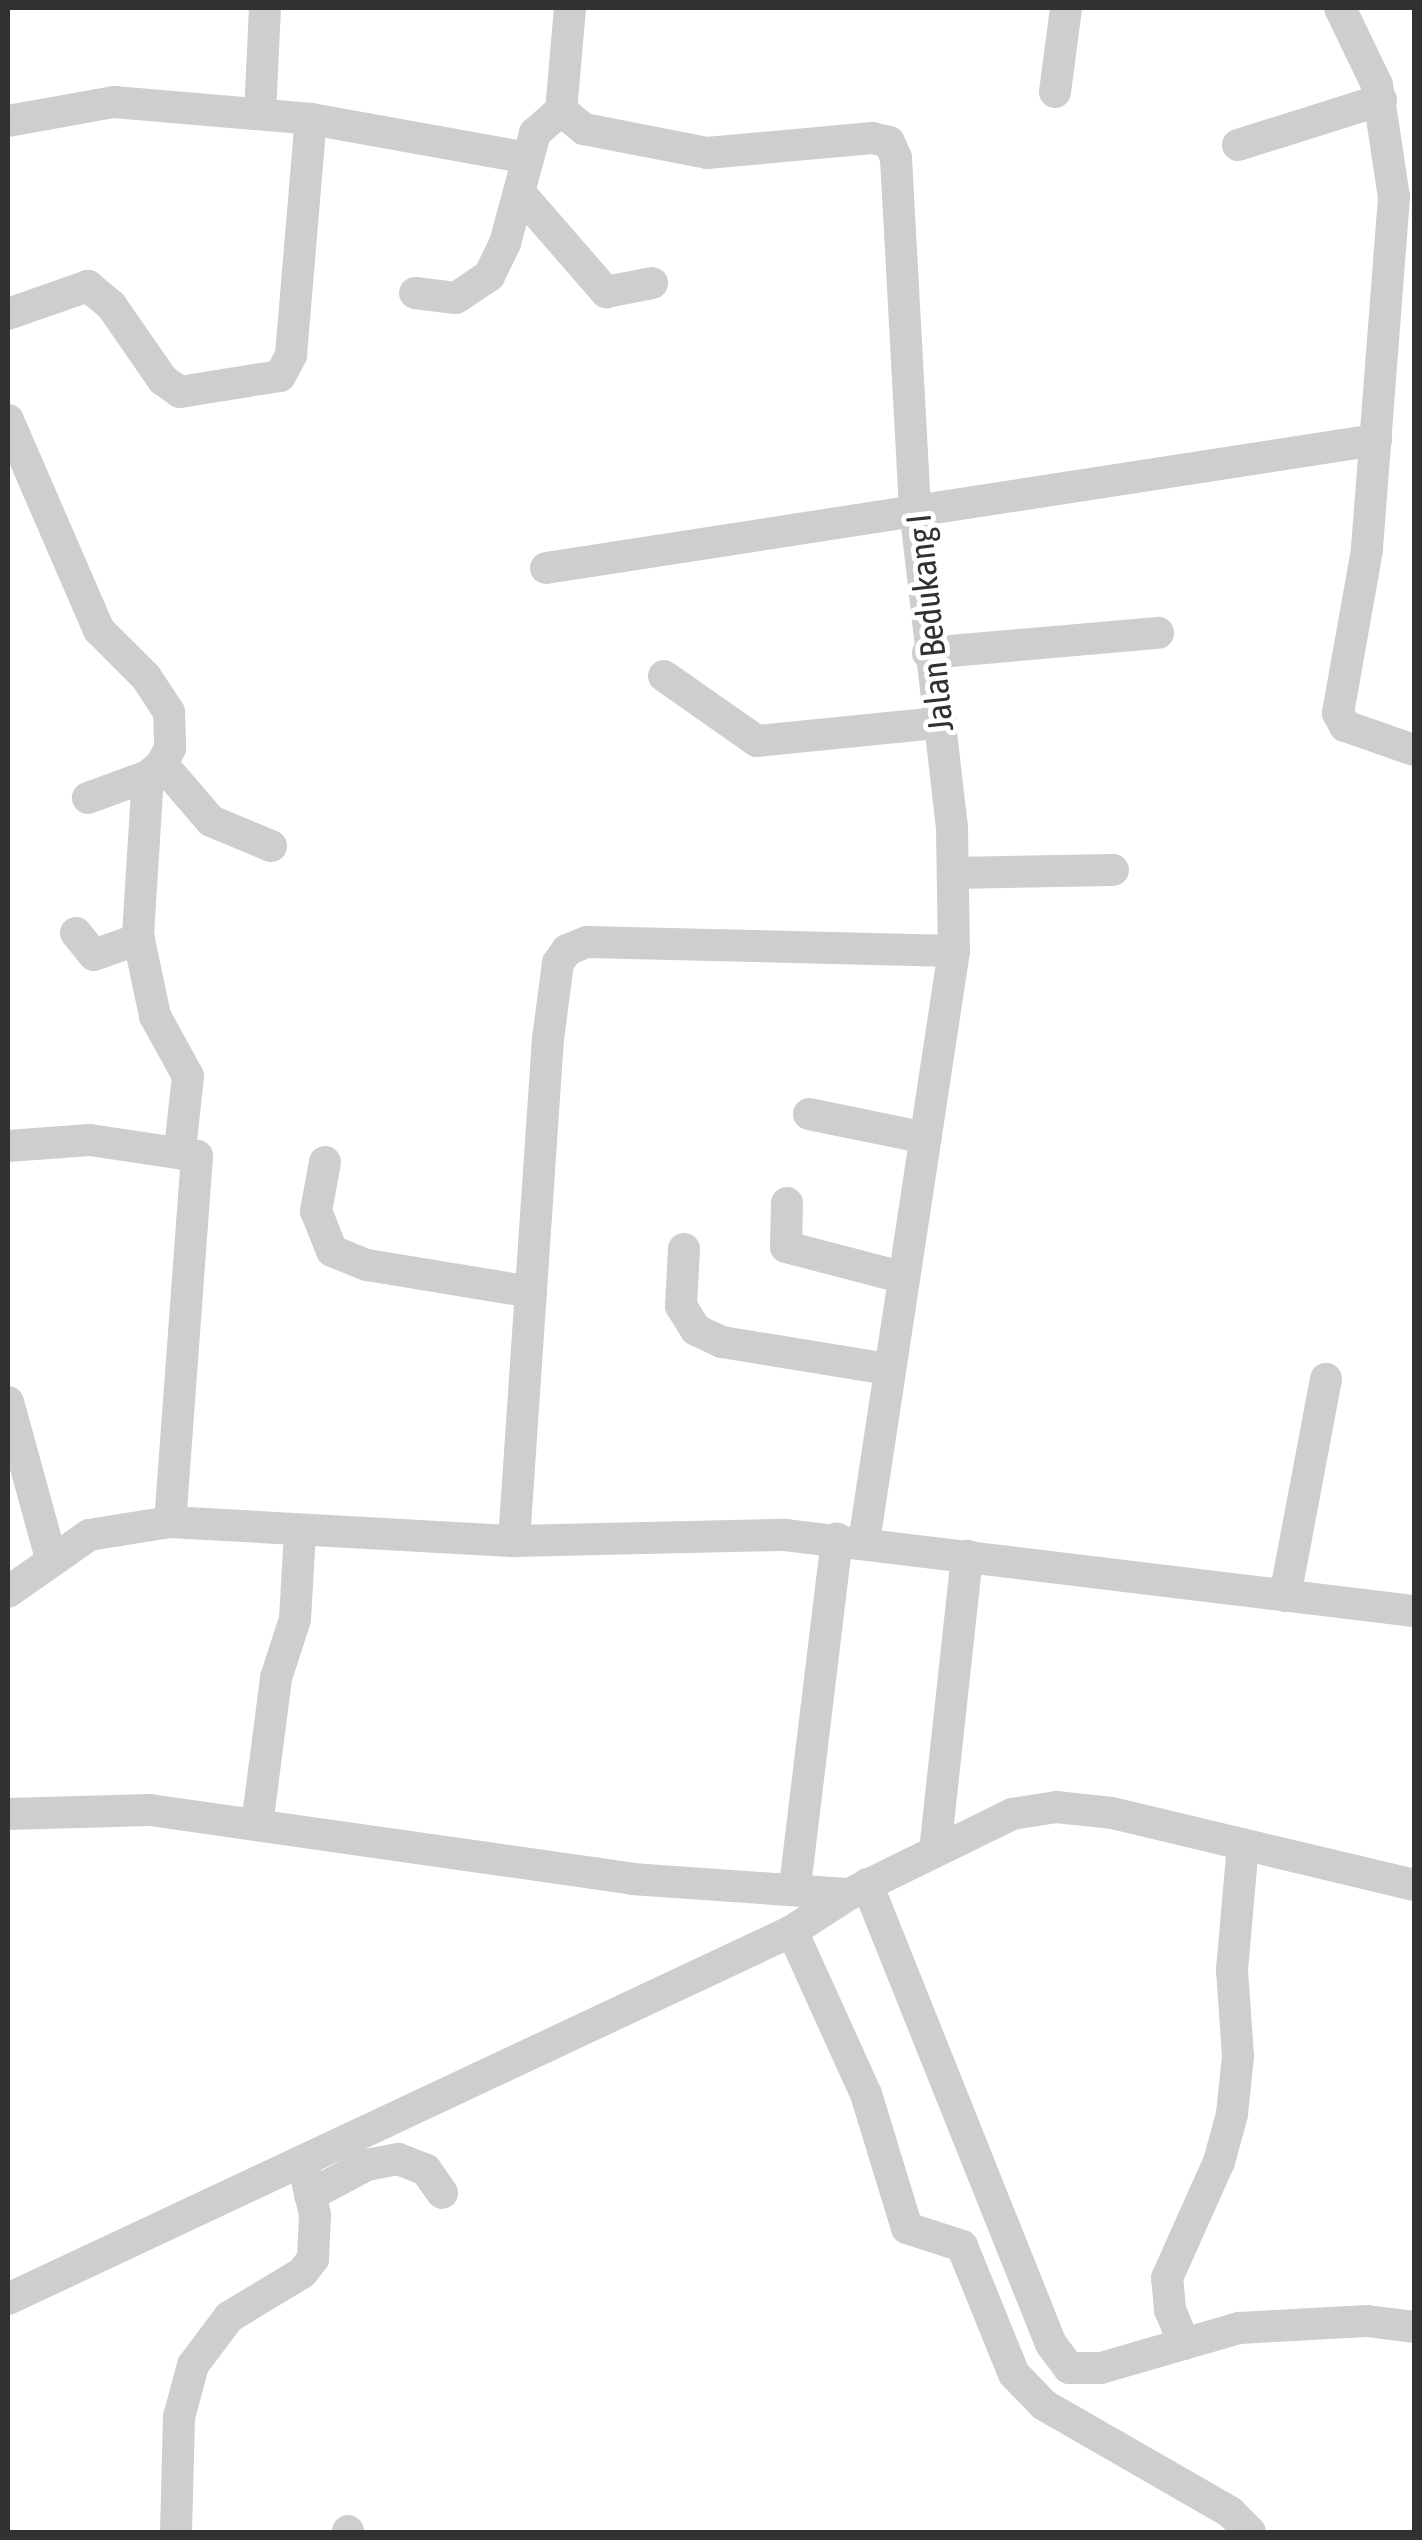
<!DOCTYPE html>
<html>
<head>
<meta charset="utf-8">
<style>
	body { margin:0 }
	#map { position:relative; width:1422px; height:2540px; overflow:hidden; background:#fff; font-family:"Asap Condensed",sans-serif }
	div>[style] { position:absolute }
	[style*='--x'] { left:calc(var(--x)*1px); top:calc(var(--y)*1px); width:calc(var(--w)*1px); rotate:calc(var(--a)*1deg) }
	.minor>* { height:32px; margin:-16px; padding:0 16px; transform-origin:16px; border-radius:16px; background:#cecece }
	span { translate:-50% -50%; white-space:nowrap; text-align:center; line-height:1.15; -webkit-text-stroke:10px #fff; paint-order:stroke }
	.street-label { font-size:35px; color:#313131 }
	.frame { position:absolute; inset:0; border:10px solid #313131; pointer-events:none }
</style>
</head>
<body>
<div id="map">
	<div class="minor">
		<i style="--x:570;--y:8;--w:102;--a:95"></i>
		<i style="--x:561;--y:110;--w:30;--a:40"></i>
		<i style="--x:584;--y:129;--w:125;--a:11"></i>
		<i style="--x:707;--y:153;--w:166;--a:-5.2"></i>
		<i style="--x:872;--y:138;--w:17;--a:13"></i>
		<i style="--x:889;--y:142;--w:17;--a:66"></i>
		<i style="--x:896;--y:158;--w:351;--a:86.9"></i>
		<i style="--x:915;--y:508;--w:321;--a:83.4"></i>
		<i style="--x:952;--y:827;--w:124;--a:89.1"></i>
		<i style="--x:954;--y:951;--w:598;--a:98.66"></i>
		<i style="--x:1340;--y:8;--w:85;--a:64.3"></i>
		<i style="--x:1377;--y:85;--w:113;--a:81.4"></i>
		<i style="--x:1394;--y:197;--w:354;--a:94.4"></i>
		<i style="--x:1367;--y:550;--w:166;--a:100.1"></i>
		<i style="--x:1338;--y:713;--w:15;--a:62"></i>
		<i style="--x:1345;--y:726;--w:73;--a:19.2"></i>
		<i style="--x:1055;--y:92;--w:85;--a:-82.5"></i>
		<i style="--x:260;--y:114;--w:106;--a:-87.3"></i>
		<i style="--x:8;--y:121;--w:108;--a:-10.2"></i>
		<i style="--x:114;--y:102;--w:198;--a:4.9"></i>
		<i style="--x:311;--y:119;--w:219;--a:10.2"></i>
		<i style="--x:1238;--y:145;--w:150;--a:-17.5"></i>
		<i style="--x:519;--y:192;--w:133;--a:49"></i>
		<i style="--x:606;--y:292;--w:47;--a:-11.1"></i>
		<i style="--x:415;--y:293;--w:41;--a:7"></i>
		<i style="--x:456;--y:298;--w:40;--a:-34"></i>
		<i style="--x:489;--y:276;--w:37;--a:-64"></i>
		<i style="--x:505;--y:243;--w:114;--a:-74.7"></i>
		<i style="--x:535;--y:133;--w:35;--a:-41"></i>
		<i style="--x:8;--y:314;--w:85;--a:-19.3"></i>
		<i style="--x:88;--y:286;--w:30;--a:40"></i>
		<i style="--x:111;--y:305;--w:91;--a:55.3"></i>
		<i style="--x:163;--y:380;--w:21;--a:35"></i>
		<i style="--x:180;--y:392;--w:101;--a:-9.1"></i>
		<i style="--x:280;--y:376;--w:24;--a:-62"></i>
		<i style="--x:291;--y:355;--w:237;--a:-85.2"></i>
		<i style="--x:8;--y:420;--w:229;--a:66.6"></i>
		<i style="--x:99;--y:630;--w:66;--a:45"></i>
		<i style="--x:146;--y:677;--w:42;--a:56.7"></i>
		<i style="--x:169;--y:712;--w:36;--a:88"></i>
		<i style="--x:170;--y:748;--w:18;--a:117"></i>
		<i style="--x:162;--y:764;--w:18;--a:139"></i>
		<i style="--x:148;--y:776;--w:64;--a:159.9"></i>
		<i style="--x:546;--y:568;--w:840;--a:-8.77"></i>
		<i style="--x:928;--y:653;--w:231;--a:-5"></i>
		<i style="--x:664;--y:676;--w:113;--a:35"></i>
		<i style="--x:757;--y:741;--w:182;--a:-5.7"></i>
		<i style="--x:162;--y:764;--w:75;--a:49.3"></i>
		<i style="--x:211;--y:821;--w:65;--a:22.6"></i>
		<i style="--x:148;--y:776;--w:159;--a:93.6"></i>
		<i style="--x:138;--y:935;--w:83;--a:78.1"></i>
		<i style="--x:155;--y:1016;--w:68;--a:61.2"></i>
		<i style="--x:188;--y:1076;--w:74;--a:96.2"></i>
		<i style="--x:954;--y:873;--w:159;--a:-1.1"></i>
		<i style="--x:76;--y:933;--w:28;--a:51"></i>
		<i style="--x:94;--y:955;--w:48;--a:-19.6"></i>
		<i style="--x:809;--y:1114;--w:119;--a:11.6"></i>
		<i style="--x:8;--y:1146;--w:82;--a:-4.2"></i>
		<i style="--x:90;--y:1140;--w:108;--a:8.5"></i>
		<i style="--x:197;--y:1156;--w:367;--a:94.2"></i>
		<i style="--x:325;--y:1162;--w:50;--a:100.4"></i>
		<i style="--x:316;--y:1211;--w:43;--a:68.2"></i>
		<i style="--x:332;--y:1251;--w:38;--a:22"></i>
		<i style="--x:367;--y:1265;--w:166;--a:9.3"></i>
		<i style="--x:787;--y:1203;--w:44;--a:91.3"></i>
		<i style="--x:786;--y:1247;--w:119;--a:14.6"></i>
		<i style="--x:684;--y:1249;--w:57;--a:93"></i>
		<i style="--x:681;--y:1306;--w:28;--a:58"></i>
		<i style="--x:696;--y:1330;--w:29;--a:25"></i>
		<i style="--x:722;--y:1342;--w:166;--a:9.3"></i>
		<i style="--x:8;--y:1402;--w:162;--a:74.6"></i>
		<i style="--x:514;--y:1541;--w:503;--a:-86.13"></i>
		<i style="--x:548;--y:1039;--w:77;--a:-82.5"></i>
		<i style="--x:558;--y:963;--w:16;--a:-55"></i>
		<i style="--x:567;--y:950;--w:22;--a:-22"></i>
		<i style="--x:587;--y:942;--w:367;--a:1.4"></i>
		<i style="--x:8;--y:1592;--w:99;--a:-35.1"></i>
		<i style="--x:89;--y:1535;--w:82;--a:-9.1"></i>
		<i style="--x:170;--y:1522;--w:345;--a:3.2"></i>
		<i style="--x:514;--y:1541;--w:271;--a:-1.3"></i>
		<i style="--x:785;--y:1535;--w:634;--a:6.89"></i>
		<i style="--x:1285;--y:1596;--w:221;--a:-79.3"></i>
		<i style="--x:8;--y:1814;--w:142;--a:-1.6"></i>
		<i style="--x:150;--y:1810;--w:487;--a:8.1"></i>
		<i style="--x:632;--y:1879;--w:218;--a:4"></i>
		<i style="--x:257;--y:1825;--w:148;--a:-82.6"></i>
		<i style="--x:276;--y:1678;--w:62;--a:-72.1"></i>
		<i style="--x:295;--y:1619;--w:87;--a:-86.7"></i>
		<i style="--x:935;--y:1851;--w:297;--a:-83.8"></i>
		<i style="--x:867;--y:1884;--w:495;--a:68.2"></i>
		<i style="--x:1051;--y:2344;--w:30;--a:53"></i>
		<i style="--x:1069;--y:2368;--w:32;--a:0"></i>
		<i style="--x:1101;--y:2368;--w:144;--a:-16.2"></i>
		<i style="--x:1239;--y:2328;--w:128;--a:-3.1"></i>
		<i style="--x:1367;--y:2321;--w:47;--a:7.3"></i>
		<i style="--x:795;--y:1886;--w:350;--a:-83.1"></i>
		<i style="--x:792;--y:1931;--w:179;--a:65.6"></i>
		<i style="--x:866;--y:2094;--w:140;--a:73"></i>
		<i style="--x:907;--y:2228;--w:58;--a:18.1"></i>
		<i style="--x:962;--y:2246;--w:138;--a:67.9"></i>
		<i style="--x:1014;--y:2374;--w:43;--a:45.9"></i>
		<i style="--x:1044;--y:2405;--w:215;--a:29.9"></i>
		<i style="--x:1230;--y:2512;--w:28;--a:45"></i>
		<i style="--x:310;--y:2195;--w:64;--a:-27.8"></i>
		<i style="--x:367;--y:2165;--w:32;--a:-11"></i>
		<i style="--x:398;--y:2159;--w:30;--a:21"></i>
		<i style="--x:426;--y:2170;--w:28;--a:55"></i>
		<i style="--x:8;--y:2299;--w:866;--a:-25.14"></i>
		<i style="--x:792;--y:1931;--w:68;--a:-33"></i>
		<i style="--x:849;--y:1894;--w:182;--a:-26.1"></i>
		<i style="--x:1012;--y:1814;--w:45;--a:-9"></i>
		<i style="--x:1056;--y:1807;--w:56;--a:6.1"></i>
		<i style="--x:1112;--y:1813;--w:310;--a:13.4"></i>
		<i style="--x:1184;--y:2344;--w:37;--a:-112"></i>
		<i style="--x:1170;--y:2310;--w:32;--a:-95"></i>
		<i style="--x:1167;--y:2278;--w:127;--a:-65.9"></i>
		<i style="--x:1219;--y:2162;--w:50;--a:-74.8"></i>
		<i style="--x:1232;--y:2114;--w:58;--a:-84.1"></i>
		<i style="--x:1238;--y:2056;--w:86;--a:-94"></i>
		<i style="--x:1232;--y:1970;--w:126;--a:-85"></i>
		<i style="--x:176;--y:2532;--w:115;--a:-88.5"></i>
		<i style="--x:179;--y:2417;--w:54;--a:-74.9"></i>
		<i style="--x:193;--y:2365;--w:60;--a:-53.1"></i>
		<i style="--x:229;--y:2317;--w:85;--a:-31.1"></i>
		<i style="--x:302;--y:2273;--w:18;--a:-52"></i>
		<i style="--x:313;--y:2259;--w:44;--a:-87.4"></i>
		<i style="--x:315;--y:2215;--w:54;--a:-102.8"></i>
		<i style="--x:348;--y:2532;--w:1;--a:-90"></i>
	</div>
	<div class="street-label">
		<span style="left:929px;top:623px;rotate:-96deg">Jalan Bedukang I</span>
	</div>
	<div class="frame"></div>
</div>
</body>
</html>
